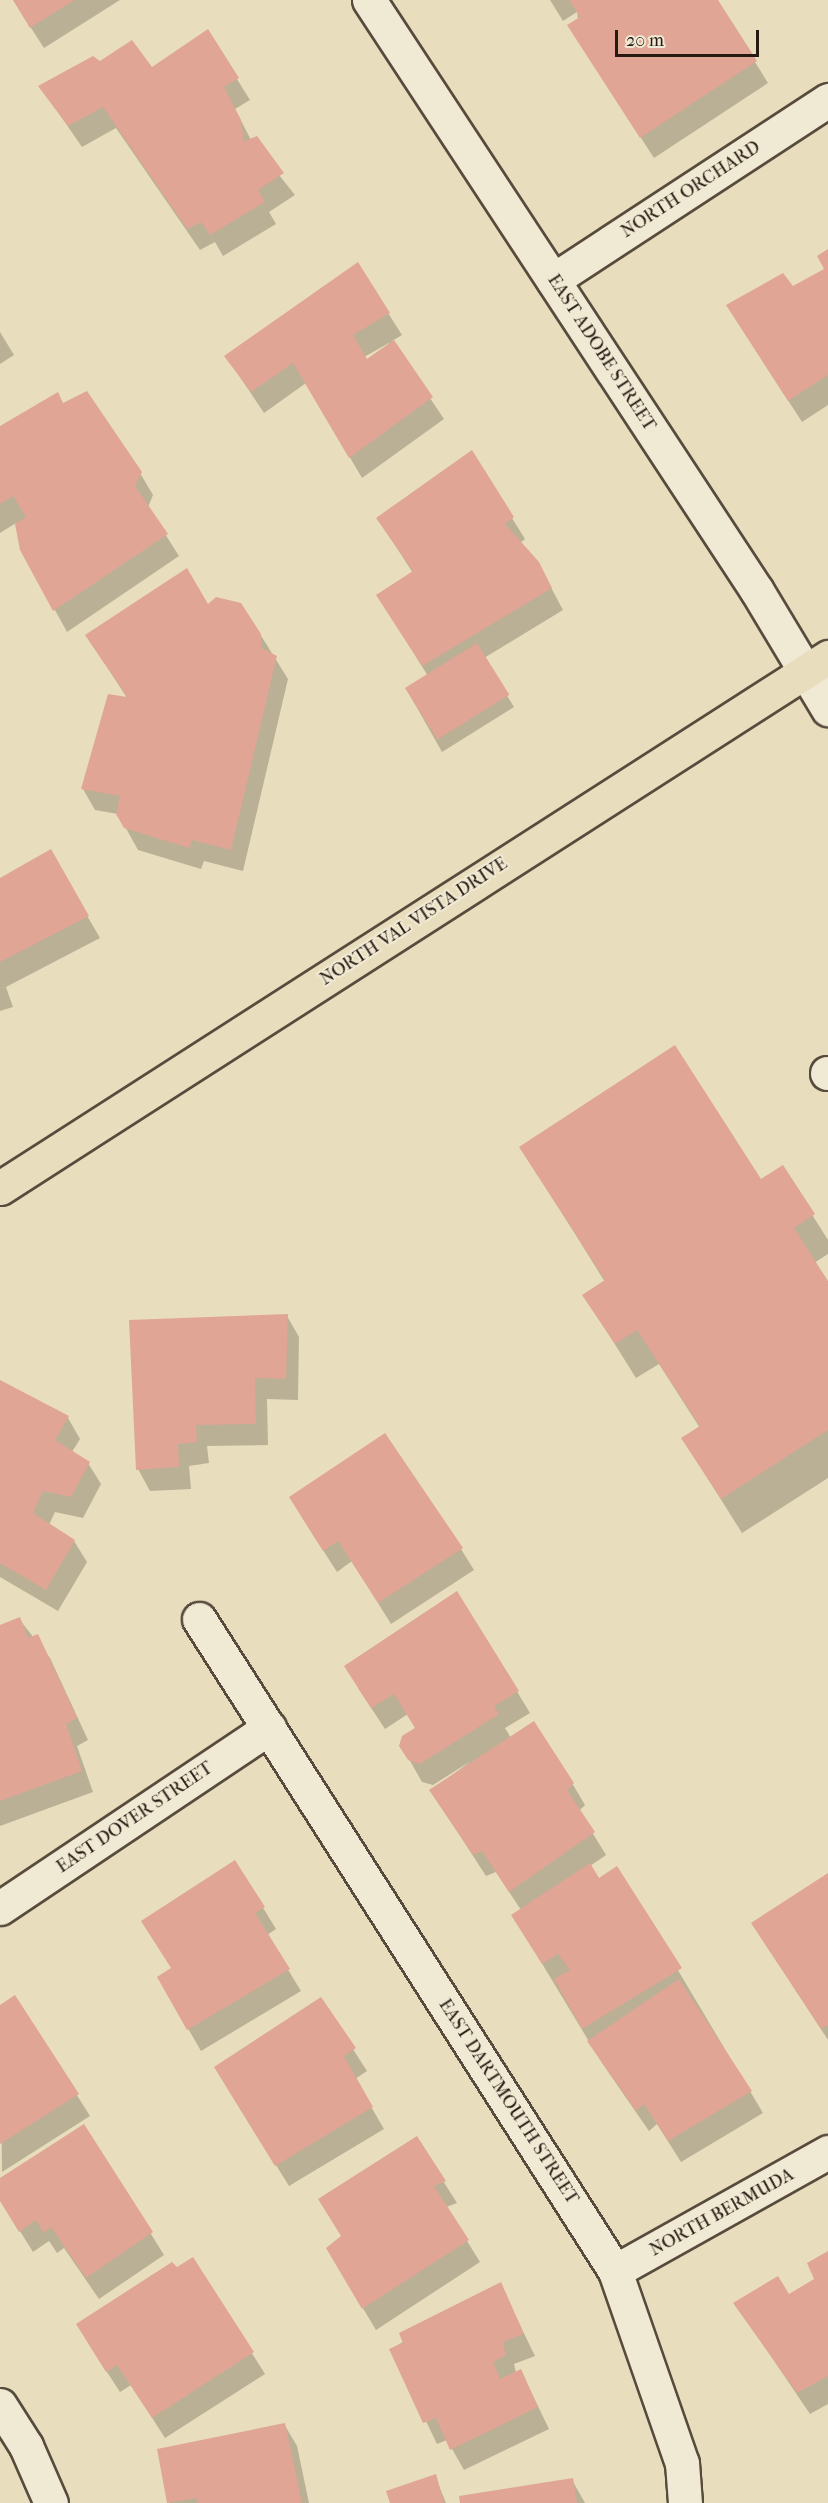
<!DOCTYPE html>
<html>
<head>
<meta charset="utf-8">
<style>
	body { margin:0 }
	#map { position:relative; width:828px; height:2503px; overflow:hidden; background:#e8ddbc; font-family:"IM FELL French Canon",serif }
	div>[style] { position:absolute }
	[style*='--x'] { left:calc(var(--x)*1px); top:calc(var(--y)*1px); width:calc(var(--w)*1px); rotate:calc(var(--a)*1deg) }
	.shadow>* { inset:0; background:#0003 }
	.building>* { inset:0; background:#e0a594; transform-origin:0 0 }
	.roads { filter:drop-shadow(2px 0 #584b3d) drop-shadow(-2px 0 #584b3d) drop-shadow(0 2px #584b3d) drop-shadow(0 -2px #584b3d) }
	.minor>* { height:33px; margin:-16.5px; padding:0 16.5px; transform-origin:16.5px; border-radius:16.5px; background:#f0e9d3 }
	.major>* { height:33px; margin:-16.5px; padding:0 16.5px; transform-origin:16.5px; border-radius:16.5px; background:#e8ddbc }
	span { translate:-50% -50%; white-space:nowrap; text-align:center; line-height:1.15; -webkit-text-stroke:4.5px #f0e9d3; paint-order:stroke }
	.street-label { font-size:18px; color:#281a13 }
	.scale { position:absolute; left:615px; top:30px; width:144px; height:27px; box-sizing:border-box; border:3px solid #281a13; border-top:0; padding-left:8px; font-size:18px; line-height:21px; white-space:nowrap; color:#281a13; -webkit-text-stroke:4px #f0e9d3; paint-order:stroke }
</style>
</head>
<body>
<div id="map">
	<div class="shadow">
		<i style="clip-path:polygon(13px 0,120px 0,44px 48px)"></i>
		<i style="clip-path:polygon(550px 0,716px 0,768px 83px,654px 158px,582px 47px,577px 12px,563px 21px)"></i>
		<i style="clip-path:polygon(207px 31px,250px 100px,235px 109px,251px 140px,295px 195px,269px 212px,276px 224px,223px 256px,215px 242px,200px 250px,116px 128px,82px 147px,40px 86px,100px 63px,151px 70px)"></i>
		<i style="clip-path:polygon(828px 251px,828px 405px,802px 422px,741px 327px,826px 269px)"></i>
		<i style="clip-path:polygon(evenodd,357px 264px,402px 335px,392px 341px,444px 419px,362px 478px,306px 383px,264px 413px,226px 356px,357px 264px,389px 343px,390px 345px,367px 361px,364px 357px,389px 343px)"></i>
		<i style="clip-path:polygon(0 332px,14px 355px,0 364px)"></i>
		<i style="clip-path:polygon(63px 404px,140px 473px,153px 495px,148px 507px,179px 556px,67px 632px,22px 550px,16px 523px,0 533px,0 428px)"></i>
		<i style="clip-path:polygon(512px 518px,525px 539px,520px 543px,538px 563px,563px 610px,484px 658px,514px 707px,442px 752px,407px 690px,428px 676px,378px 596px,413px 573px,378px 519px)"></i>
		<i style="clip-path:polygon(208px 607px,260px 634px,288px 679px,243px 871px,204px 861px,201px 869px,138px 850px,118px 814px,95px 810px,83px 789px,127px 698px,87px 635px)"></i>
		<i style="clip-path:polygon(50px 852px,100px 938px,6px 987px,13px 1007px,0 1011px,0 879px)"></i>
		<i style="clip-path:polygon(521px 1147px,761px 1181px,782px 1167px,828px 1240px,828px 1254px,814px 1263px,828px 1284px,828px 1478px,742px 1533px,683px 1439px,700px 1428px,659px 1364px,636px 1378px,584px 1295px,605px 1282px)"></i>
		<i style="clip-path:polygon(287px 1316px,299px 1337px,298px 1400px,267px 1399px,268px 1445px,207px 1446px,209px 1463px,189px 1466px,191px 1489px,150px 1491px,138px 1469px)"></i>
		<i style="clip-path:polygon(0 1383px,68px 1418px,80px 1439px,72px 1452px,88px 1463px,101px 1484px,83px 1518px,55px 1512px,49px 1525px,74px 1541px,87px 1562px,58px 1611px,0 1577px)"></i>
		<i style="clip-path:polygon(303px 1519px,461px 1549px,474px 1570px,391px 1624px,352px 1561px,337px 1572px)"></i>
		<i style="clip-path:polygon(457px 1593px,530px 1713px,505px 1728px,511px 1738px,572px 1783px,585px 1805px,579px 1811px,606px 1855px,590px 1866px,599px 1880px,617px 1868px,763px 2113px,681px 2162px,657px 2124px,649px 2131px,602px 2063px,526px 1937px,521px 1910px,496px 1872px,486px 1876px,431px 1791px,471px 1761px,433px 1785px,422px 1782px,401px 1745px,416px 1728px,408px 1714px,385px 1729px,358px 1688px)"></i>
		<i style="clip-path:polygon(19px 1619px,50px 1658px,88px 1740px,77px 1746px,93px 1792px,0 1826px,0 1626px)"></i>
		<i style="clip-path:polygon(235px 1862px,276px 1929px,267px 1935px,301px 1991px,201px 2051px,159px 1978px,172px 1969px)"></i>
		<i style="clip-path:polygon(828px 1875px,828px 2040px,753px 1924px)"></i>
		<i style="clip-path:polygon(15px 1997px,90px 2116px,2px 2172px,0 2007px)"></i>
		<i style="clip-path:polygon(321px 1999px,367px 2071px,355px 2079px,384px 2129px,289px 2186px,229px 2089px)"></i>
		<i style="clip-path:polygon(84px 2126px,164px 2255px,99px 2299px,64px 2248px,57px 2253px,49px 2241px,33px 2252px,0 2199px,0 2180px)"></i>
		<i style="clip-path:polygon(416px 2138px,457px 2203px,446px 2207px,480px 2262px,376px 2330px,340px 2270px,343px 2237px)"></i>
		<i style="clip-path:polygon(828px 2252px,828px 2404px,810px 2414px,735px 2303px,789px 2296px,816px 2279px)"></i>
		<i style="clip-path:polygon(193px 2259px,265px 2374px,165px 2438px,131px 2385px,120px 2392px,90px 2346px)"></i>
		<i style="clip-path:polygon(500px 2284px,535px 2356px,514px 2364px,516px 2373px,521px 2371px,549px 2429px,464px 2470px,447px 2440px,437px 2444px,391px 2349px)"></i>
		<i style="clip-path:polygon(284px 2424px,297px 2446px,309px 2503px,169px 2503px,158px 2450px)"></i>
		<i style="clip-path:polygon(435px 2476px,446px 2503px,391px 2503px)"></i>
		<i style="clip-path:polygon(572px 2480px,585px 2503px,462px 2503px)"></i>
	</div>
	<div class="building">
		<i style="clip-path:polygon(13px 0,74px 0,30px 28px)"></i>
		<i style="clip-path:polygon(569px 0,718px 0,757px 61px,640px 138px,567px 25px,580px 17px)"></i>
		<i style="clip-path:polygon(208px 29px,239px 78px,224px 87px,241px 120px,244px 141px,257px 136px,284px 173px,258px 190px,265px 202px,210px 235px,201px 222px,187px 229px,103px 107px,68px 126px,38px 86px,93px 56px,100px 61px,132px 40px,152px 67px)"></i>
		<i style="clip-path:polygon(828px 249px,828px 375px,788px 401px,726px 305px,783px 273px,793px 286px,824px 269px,817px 256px)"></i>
		<i style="clip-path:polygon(358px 262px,390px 313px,353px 335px,367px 359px,394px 340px,433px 397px,349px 458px,293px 363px,251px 392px,224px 356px)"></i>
		<i style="clip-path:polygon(87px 391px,142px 472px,135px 486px,168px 534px,53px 611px,20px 550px,15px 524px,26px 517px,13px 496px,0 504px,0 426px,58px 392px,63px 403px)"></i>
		<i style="clip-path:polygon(472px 450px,514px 517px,505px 524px,539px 562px,552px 588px,422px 666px,376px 595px,413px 571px,376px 518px)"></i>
		<i style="clip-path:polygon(187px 568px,208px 604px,216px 597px,241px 603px,261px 634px,261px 648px,277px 656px,231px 850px,192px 840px,189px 848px,124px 828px,116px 814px,120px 796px,81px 789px,108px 694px,127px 697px,85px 635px)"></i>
		<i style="left:477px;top:643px;width:61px;height:85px;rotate:58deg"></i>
		<i style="clip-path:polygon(51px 849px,89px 916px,0 962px,0 878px)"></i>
		<i style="clip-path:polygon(675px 1045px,761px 1179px,783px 1165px,815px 1214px,794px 1228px,828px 1281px,828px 1430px,721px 1499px,681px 1438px,700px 1426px,637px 1330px,615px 1344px,582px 1295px,605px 1280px,519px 1147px)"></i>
		<i style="clip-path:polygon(288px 1314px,286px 1379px,255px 1378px,256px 1424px,196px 1425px,197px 1442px,178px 1444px,179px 1467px,136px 1470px,129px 1320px)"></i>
		<i style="clip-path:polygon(0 1380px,69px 1416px,55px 1440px,90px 1462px,71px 1497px,43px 1491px,33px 1513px,75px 1540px,46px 1590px,0 1563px)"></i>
		<i style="clip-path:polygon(385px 1433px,463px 1548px,378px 1603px,338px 1541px,323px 1551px,289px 1497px)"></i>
		<i style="clip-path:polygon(457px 1591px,519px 1691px,494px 1706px,499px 1714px,420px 1764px,408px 1760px,399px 1746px,402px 1736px,415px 1728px,394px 1694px,371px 1708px,344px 1666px)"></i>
		<i style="clip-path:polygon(20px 1617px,28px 1638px,38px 1634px,77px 1718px,66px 1724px,82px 1771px,0 1801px,0 1625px)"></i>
		<i style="clip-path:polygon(534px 1721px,574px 1783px,567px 1790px,595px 1832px,509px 1892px,482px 1851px,473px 1855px,429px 1790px)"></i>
		<i style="clip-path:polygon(235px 1860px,265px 1907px,255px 1913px,290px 1969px,187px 2030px,157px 1977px,171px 1968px,141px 1921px)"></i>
		<i style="clip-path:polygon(590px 1863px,599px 1878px,617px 1866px,682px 1968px,582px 2029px,554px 1979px,570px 1970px,558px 1954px,542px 1964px,511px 1915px)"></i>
		<i style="clip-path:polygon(828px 1873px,828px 2025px,821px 2029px,751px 1923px)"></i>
		<i style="clip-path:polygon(679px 1979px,752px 2091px,668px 2141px,644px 2104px,636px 2111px,587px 2041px)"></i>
		<i style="clip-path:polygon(15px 1995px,79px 2094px,0 2144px,0 2005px)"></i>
		<i style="clip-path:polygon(321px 1997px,356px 2048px,344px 2056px,373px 2107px,275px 2166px,214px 2067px)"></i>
		<i style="clip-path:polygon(84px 2124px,153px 2232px,86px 2278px,51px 2227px,44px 2233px,36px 2220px,19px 2232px,0 2201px,0 2178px)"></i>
		<i style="clip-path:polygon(417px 2136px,446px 2181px,434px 2186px,469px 2240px,362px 2309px,326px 2248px,341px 2236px,318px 2199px)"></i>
		<i style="clip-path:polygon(828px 2251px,828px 2376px,797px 2393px,733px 2303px,778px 2276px,789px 2294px,814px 2279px,807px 2263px)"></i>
		<i style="clip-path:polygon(193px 2257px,254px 2352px,152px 2418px,117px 2365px,106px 2372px,76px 2324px,172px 2262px,177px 2267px)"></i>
		<i style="clip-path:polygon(501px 2282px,524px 2334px,503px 2342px,506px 2355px,493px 2362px,500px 2379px,521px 2369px,538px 2407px,450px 2450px,436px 2418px,423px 2423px,389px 2349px,403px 2343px,399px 2333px)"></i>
		<i style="clip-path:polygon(285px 2423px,302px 2503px,198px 2503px,197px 2498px,167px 2503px,157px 2449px)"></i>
		<i style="clip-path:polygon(436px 2474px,444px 2503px,390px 2503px,386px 2491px)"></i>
		<i style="clip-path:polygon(573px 2478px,577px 2503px,460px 2503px,459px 2496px)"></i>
	</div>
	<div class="roads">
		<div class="minor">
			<i style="--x:369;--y:0;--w:707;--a:56.71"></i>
			<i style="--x:757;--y:591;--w:138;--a:59"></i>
			<i style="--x:553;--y:280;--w:329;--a:-33.2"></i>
			<i style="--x:827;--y:1073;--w:1;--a:0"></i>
			<i style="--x:199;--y:1619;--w:773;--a:57.46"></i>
			<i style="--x:615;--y:2271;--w:203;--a:70.8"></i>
			<i style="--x:682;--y:2463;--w:40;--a:85.7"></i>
			<i style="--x:0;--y:1908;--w:324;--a:-33.8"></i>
			<i style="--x:615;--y:2271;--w:244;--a:-29.2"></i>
			<i style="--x:0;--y:2405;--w:49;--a:57.6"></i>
			<i style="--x:26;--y:2446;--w:62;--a:66.3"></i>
		</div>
		<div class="major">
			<i style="--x:0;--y:1188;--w:984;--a:-32.67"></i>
		</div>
	</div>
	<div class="street-label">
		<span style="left:691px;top:190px;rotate:-33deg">NORTH ORCHARD</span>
		<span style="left:601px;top:353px;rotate:57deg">EAST ADOBE STREET</span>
		<span style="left:414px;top:922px;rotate:-33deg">NORTH VAL VISTA DRIVE</span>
		<span style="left:135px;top:1818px;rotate:-34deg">EAST DOVER STREET</span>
		<span style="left:508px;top:2102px;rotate:57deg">EAST DARTMOUTH STREET</span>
		<span style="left:722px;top:2213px;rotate:-29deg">NORTH BERMUDA</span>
	</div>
	<div class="scale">20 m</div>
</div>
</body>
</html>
